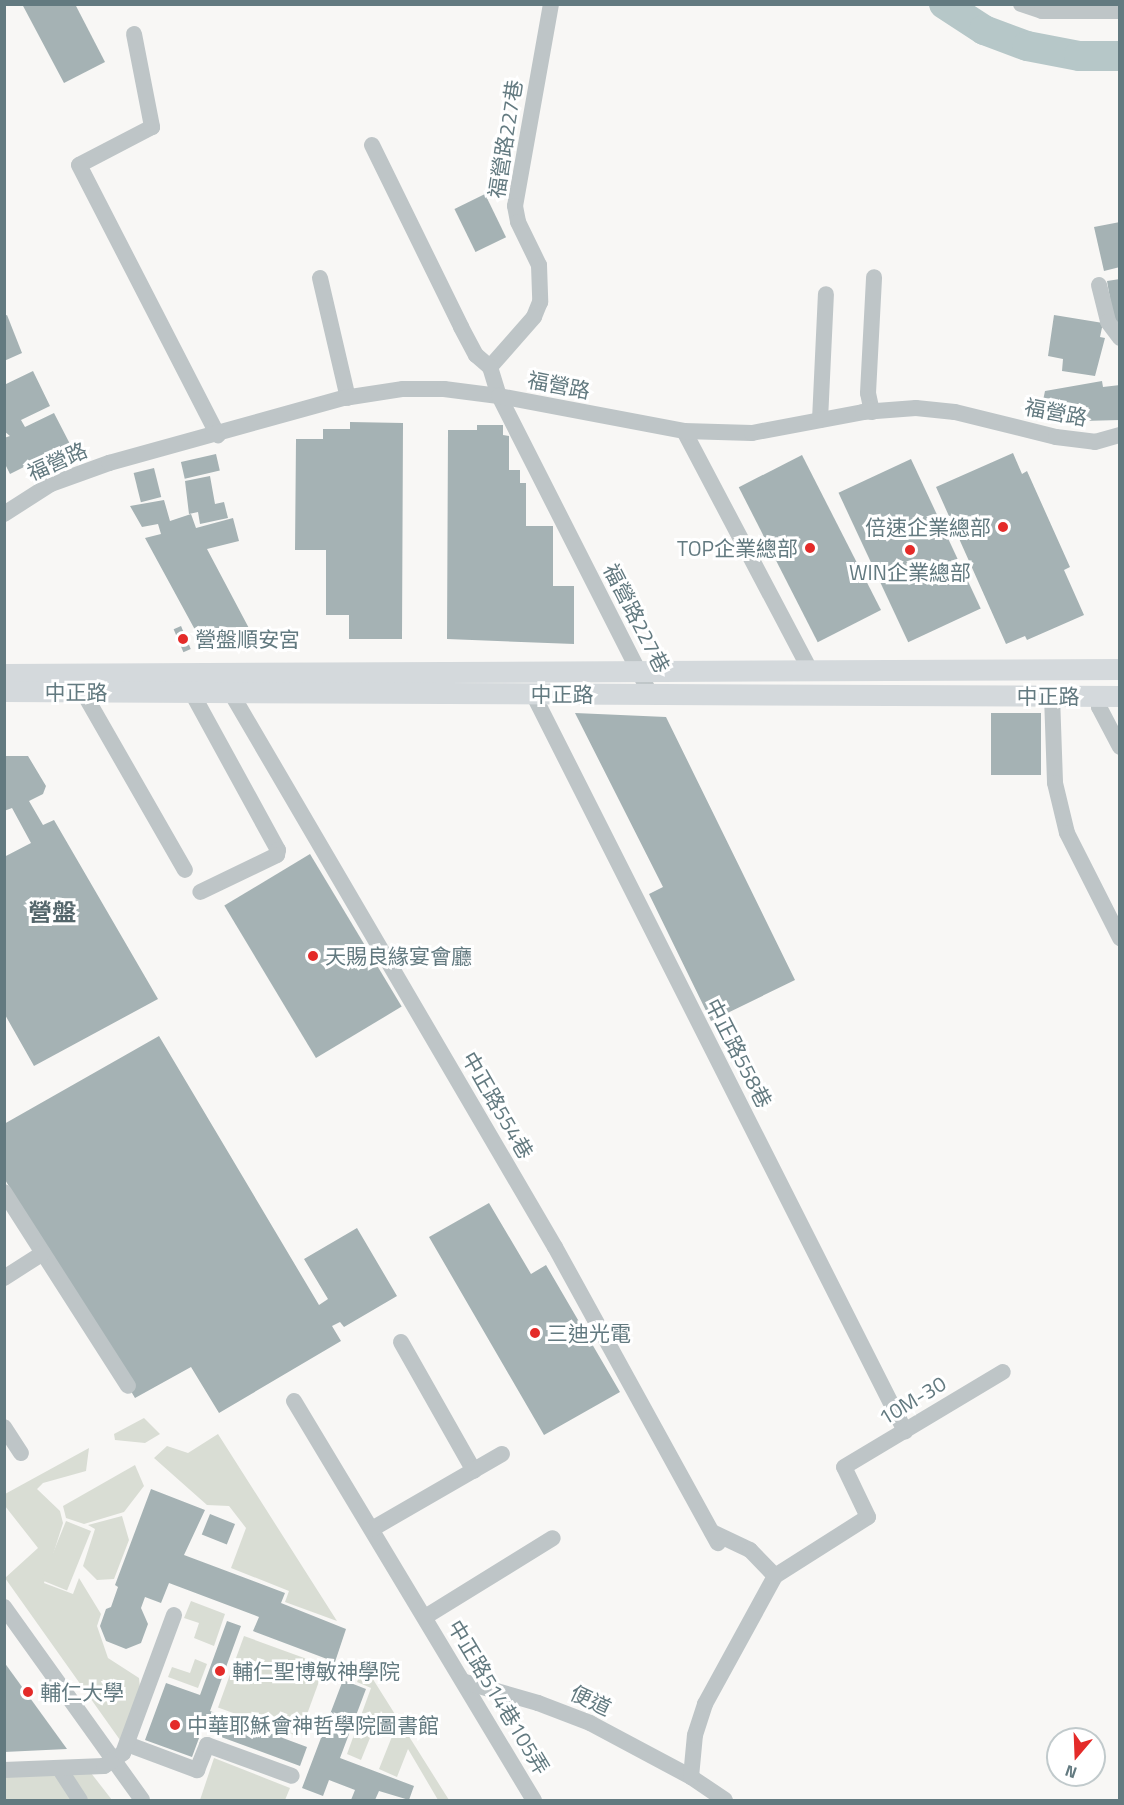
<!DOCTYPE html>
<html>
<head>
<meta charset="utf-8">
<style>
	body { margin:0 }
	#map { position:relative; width:1124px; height:1805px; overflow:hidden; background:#f8f7f5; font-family:"Titillium Web","Noto Sans TC",sans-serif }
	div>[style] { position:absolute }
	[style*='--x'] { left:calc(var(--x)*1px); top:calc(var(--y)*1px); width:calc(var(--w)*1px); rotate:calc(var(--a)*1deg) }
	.green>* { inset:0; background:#d9ddd4; transform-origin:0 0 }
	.river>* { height:30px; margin:-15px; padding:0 15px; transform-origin:15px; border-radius:15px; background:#b6c7c8 }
	.building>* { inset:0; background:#a5b2b4; transform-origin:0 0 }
	.minor>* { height:16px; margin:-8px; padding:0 8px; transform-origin:8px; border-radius:8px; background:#bec5c7 }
	.major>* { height:21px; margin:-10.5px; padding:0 10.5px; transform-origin:10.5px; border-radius:10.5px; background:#d4d9dc }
	.dots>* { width:16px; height:16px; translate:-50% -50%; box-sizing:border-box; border:3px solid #fff; border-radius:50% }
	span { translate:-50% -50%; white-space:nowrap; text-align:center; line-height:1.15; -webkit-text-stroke:6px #fff; paint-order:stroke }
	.street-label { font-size:21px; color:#637a80 }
	.poi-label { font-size:21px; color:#637a80 }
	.right { translate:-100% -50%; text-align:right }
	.left { translate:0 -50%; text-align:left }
	.quarter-label { font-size:24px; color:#54666b; font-weight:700 }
	.frame { position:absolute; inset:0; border:6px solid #637a80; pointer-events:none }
	.north { position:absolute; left:1046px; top:1727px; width:60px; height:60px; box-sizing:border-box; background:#fff; border:2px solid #c1cacc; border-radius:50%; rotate:199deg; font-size:16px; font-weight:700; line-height:24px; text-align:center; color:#637a80 }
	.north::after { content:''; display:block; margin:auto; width:21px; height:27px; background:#e42b29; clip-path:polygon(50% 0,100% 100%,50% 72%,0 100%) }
</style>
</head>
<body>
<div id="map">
	<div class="green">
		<i style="clip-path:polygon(144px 1418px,160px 1434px,145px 1443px,115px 1440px,114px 1434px)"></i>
		<i style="clip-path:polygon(218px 1434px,337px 1621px,285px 1602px,289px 1591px,231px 1568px,246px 1528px,229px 1506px,207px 1505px,154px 1458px,167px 1446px,188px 1453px)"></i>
		<i style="clip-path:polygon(89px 1448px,86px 1471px,43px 1483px,37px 1489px,60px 1511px,63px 1523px,44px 1583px,73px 1594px,79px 1578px,101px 1614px,97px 1626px,108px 1658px,139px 1678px,141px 1698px,120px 1740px,5px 1578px,38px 1548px,5px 1506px,5px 1494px)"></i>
		<i style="clip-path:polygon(135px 1465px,144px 1486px,124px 1512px,84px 1524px,66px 1518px,63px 1506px)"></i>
		<i style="clip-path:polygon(122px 1516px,129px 1540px,114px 1579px,97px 1580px,83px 1566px,95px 1529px,88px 1525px)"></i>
		<i style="left:66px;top:1521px;width:27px;height:64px;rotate:22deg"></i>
		<i style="clip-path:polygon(191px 1601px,225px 1614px,214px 1646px,194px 1638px,199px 1623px,184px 1618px)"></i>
		<i style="left:244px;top:1636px;width:86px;height:76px;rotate:20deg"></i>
		<i style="clip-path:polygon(195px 1659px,207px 1664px,198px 1688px,168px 1677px,172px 1667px,190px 1673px)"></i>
		<i style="clip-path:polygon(364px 1665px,449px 1800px,438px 1800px,408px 1749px,397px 1777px,379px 1769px,395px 1729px,381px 1711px,361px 1760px,347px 1754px,371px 1688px,357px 1682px)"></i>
		<i style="clip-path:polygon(214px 1758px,290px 1788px,285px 1800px,200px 1800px)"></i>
		<i style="clip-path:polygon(91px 1773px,112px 1800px,5px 1800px,4px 1777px)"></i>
	</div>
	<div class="river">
		<i style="--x:944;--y:4;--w:48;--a:33"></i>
		<i style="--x:984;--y:30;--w:46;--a:20.4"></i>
		<i style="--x:1027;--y:46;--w:53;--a:10.9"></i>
		<i style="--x:1079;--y:56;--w:41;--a:0"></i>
	</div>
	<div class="building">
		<i style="clip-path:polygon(22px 4px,75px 4px,105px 62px,64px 83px)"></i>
		<i style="left:485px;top:194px;width:48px;height:34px;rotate:64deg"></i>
		<i style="clip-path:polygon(1120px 222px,1120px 267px,1104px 271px,1094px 227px)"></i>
		<i style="clip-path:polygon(1120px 279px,1120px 326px,1115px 327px,1107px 281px)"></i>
		<i style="clip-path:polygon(7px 315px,22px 353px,4px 361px,4px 316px)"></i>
		<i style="clip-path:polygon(1054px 315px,1103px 323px,1100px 337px,1105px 338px,1095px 376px,1062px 371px,1063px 359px,1048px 356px)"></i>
		<i style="clip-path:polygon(33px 371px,50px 406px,21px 420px,25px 427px,54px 413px,70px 444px,10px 474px,4px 462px,4px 438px,10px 436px,4px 431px,4px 385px)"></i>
		<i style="clip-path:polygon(1102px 381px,1103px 387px,1120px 385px,1120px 420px,1082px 421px,1059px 416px,1059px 411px,1050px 415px,1041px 410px,1045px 391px)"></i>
		<i style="clip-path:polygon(350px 422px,403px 423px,402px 639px,349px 639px,349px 615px,326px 615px,326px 550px,295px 550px,296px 439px,323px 439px,323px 429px,350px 429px)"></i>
		<i style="clip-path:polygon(477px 425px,503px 425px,503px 435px,509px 436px,509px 470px,520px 470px,520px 483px,526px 483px,526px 526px,553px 526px,553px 586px,574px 586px,574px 644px,447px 639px,448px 430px,477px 430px)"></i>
		<i style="clip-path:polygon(1013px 453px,1022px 474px,1027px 471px,1070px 567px,1064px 570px,1084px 615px,1027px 640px,1025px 636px,1006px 644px,936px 487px)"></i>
		<i style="left:216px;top:454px;width:17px;height:36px;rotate:77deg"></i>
		<i style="left:802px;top:455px;width:174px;height:71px;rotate:63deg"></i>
		<i style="left:911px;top:459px;width:165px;height:80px;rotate:65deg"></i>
		<i style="left:154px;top:468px;width:30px;height:21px;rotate:76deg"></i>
		<i style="clip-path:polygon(210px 476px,215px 504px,224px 502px,228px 518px,200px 524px,198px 512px,189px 514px,185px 481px)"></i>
		<i style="clip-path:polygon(164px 500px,170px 521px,191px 514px,196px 528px,233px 518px,239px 541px,207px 549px,260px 649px,206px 650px,145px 538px,161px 534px,158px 524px,142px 527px,130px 506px)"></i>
		<i style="left:181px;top:626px;width:25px;height:8px;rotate:67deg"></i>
		<i style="clip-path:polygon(575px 713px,666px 717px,795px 980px,711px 1021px,649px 894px,663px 887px)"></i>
		<i style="left:991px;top:713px;width:50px;height:62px"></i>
		<i style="clip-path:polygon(4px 756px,28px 756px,46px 786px,43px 794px,29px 801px,43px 825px,54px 820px,158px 999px,34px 1066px,4px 1013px,4px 857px,31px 843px,12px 808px,4px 811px)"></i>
		<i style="left:310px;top:854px;width:178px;height:100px;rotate:59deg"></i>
		<i style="clip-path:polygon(159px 1036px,319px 1305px,328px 1299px,304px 1259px,357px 1228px,397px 1296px,344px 1327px,340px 1322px,332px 1326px,341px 1341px,219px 1413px,191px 1367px,135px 1398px,4px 1178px,4px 1124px)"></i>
		<i style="clip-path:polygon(489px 1203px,531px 1274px,546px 1265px,620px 1392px,544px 1435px,429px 1237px)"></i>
		<i style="clip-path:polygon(151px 1489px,205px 1510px,184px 1555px,285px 1593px,281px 1603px,346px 1629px,335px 1662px,253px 1631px,259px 1617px,169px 1583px,161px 1603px,145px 1597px,141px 1608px,148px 1624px,141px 1643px,126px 1649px,106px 1641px,100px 1626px,106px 1609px,111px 1607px,118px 1587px,115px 1585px)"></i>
		<i style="left:210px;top:1514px;width:27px;height:22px;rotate:22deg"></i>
		<i style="clip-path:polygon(227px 1621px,241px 1626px,210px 1711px,307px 1747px,300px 1766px,202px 1730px,192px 1757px,145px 1740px,166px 1683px,200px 1695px)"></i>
		<i style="clip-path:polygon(4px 1662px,67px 1749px,4px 1752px)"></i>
		<i style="clip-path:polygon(343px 1680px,366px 1689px,340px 1758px,414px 1786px,409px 1800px,379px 1791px,375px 1800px,351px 1800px,355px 1790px,329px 1780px,323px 1796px,302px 1788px)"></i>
	</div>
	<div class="minor">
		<i style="--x:551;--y:4;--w:205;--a:100.1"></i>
		<i style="--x:515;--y:206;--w:16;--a:79"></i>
		<i style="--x:518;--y:222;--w:48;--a:64"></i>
		<i style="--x:539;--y:265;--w:37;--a:88"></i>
		<i style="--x:540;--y:302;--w:16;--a:112"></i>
		<i style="--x:534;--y:317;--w:67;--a:131.3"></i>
		<i style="--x:490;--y:367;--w:30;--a:73"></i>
		<i style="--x:499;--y:396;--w:335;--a:63.1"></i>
		<i style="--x:1021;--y:4;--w:22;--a:18"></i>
		<i style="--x:1042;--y:11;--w:78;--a:0"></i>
		<i style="--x:134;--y:34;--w:95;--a:79"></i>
		<i style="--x:152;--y:127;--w:82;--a:152.5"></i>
		<i style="--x:79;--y:165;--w:304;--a:62.8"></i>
		<i style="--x:372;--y:145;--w:203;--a:63.9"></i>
		<i style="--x:461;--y:327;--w:32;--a:62"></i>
		<i style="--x:476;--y:355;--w:18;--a:41"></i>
		<i style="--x:320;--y:278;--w:123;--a:76.9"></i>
		<i style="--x:1099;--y:285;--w:38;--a:76"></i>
		<i style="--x:1108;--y:322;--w:20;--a:53"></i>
		<i style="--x:872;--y:412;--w:19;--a:-102"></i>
		<i style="--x:868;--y:393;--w:116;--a:-87"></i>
		<i style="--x:820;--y:420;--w:126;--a:-87.3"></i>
		<i style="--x:684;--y:431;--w:270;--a:62.2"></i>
		<i style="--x:4;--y:514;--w:56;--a:-32.6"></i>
		<i style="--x:51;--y:484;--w:62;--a:-19.9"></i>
		<i style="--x:109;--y:463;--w:244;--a:-15.5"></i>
		<i style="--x:344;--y:398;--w:60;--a:-8.7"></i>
		<i style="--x:403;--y:389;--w:41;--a:0"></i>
		<i style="--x:444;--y:389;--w:55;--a:7.3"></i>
		<i style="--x:499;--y:396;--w:188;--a:10.7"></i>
		<i style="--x:684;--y:431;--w:68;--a:1.7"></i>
		<i style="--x:752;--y:433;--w:113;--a:-10.7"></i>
		<i style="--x:863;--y:412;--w:53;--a:-4.3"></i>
		<i style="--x:916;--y:408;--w:39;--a:6"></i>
		<i style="--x:955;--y:412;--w:104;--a:13.9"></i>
		<i style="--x:1056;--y:437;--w:39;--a:7"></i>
		<i style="--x:1095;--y:442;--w:26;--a:-16"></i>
		<i style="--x:83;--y:692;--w:205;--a:60.2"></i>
		<i style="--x:192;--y:693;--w:179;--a:61.3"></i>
		<i style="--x:278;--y:850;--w:5;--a:101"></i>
		<i style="--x:277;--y:855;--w:85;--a:154.3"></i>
		<i style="--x:231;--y:693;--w:642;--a:59.68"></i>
		<i style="--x:555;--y:1247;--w:338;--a:61.2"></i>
		<i style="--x:533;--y:694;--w:826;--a:63.22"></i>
		<i style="--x:1052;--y:696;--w:87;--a:88"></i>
		<i style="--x:1055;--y:783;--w:51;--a:76.5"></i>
		<i style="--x:1067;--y:833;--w:118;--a:63.2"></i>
		<i style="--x:1099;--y:696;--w:11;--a:90"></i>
		<i style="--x:1099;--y:707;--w:45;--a:62.3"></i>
		<i style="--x:4;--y:1192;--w:230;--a:57.4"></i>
		<i style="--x:4;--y:1278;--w:46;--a:-32.7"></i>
		<i style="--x:401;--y:1342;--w:148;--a:60.5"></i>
		<i style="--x:294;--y:1401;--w:466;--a:59"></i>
		<i style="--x:4;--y:1427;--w:31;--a:57"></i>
		<i style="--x:372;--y:1529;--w:150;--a:-30"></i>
		<i style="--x:712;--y:1532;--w:42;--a:25.3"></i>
		<i style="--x:750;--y:1550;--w:36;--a:46"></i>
		<i style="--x:4;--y:1607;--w:237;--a:54.4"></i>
		<i style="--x:425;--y:1617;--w:150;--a:-31.7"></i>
		<i style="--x:465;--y:1682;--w:76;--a:16"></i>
		<i style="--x:538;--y:1703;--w:56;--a:21"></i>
		<i style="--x:590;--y:1723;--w:115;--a:28.1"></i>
		<i style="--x:691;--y:1777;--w:41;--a:34.1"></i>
		<i style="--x:127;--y:1744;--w:75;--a:20.4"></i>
		<i style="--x:197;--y:1770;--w:27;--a:-68"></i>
		<i style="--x:207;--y:1745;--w:90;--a:20"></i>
		<i style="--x:59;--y:1768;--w:38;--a:57"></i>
		<i style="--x:4;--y:1770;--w:100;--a:-2.3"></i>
		<i style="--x:104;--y:1766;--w:23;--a:-34"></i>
		<i style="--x:123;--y:1753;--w:147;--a:-69.7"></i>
		<i style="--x:691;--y:1777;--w:42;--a:-84.6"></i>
		<i style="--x:695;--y:1735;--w:33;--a:-72"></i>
		<i style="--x:705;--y:1704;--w:146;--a:-61.3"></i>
		<i style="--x:775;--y:1576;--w:110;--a:-32.4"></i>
		<i style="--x:868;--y:1517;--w:55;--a:-115.6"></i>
		<i style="--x:844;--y:1467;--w:185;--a:-30.9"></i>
	</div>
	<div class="major">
		<i style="--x:4;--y:674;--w:1116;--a:-0.26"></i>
		<i style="--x:4;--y:691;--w:1116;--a:0.26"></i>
	</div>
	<div class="dots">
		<i style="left:1003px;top:527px;background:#e42b29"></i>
		<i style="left:810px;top:548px;background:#e42b29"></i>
		<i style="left:910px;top:550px;background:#e42b29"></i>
		<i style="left:183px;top:639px;background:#e42b29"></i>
		<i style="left:313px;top:956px;background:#e42b29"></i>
		<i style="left:535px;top:1333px;background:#e42b29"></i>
		<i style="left:220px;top:1671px;background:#e42b29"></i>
		<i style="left:28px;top:1692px;background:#e42b29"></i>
		<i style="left:175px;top:1725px;background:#e42b29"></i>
	</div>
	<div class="street-label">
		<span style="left:505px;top:139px;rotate:-81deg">福營路227巷</span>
		<span style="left:559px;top:385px;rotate:11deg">福營路</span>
		<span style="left:1056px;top:412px;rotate:11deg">福營路</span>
		<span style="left:57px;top:461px;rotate:-24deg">福營路</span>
		<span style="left:637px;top:618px;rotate:63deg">福營路227巷</span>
		<span style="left:76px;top:692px">中正路</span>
		<span style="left:562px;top:694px">中正路</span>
		<span style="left:1048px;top:696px">中正路</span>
		<span style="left:739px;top:1053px;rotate:63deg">中正路558巷</span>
		<span style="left:498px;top:1105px;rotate:60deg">中正路554巷</span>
		<span style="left:912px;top:1400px;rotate:-31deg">10M-30</span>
		<span style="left:499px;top:1697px;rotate:59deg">中正路514巷105弄</span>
		<span style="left:591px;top:1700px;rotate:25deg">便道</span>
	</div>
	<div class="poi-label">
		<span class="right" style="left:991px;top:527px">倍速企業總部</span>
		<span class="right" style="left:798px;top:548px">TOP企業總部</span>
		<span style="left:910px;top:572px">WIN企業總部</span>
		<span class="left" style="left:195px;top:639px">營盤順安宮</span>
		<span class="left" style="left:325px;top:956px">天賜良緣宴會廳</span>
		<span class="left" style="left:547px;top:1333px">三迪光電</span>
		<span class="left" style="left:232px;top:1671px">輔仁聖博敏神學院</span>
		<span class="left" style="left:40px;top:1692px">輔仁大學</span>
		<span class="left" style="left:187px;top:1725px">中華耶穌會神哲學院圖書館</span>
	</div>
	<div class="quarter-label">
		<span style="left:52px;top:913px">營盤</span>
	</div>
	<div class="frame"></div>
	<div class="north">N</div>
</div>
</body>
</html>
